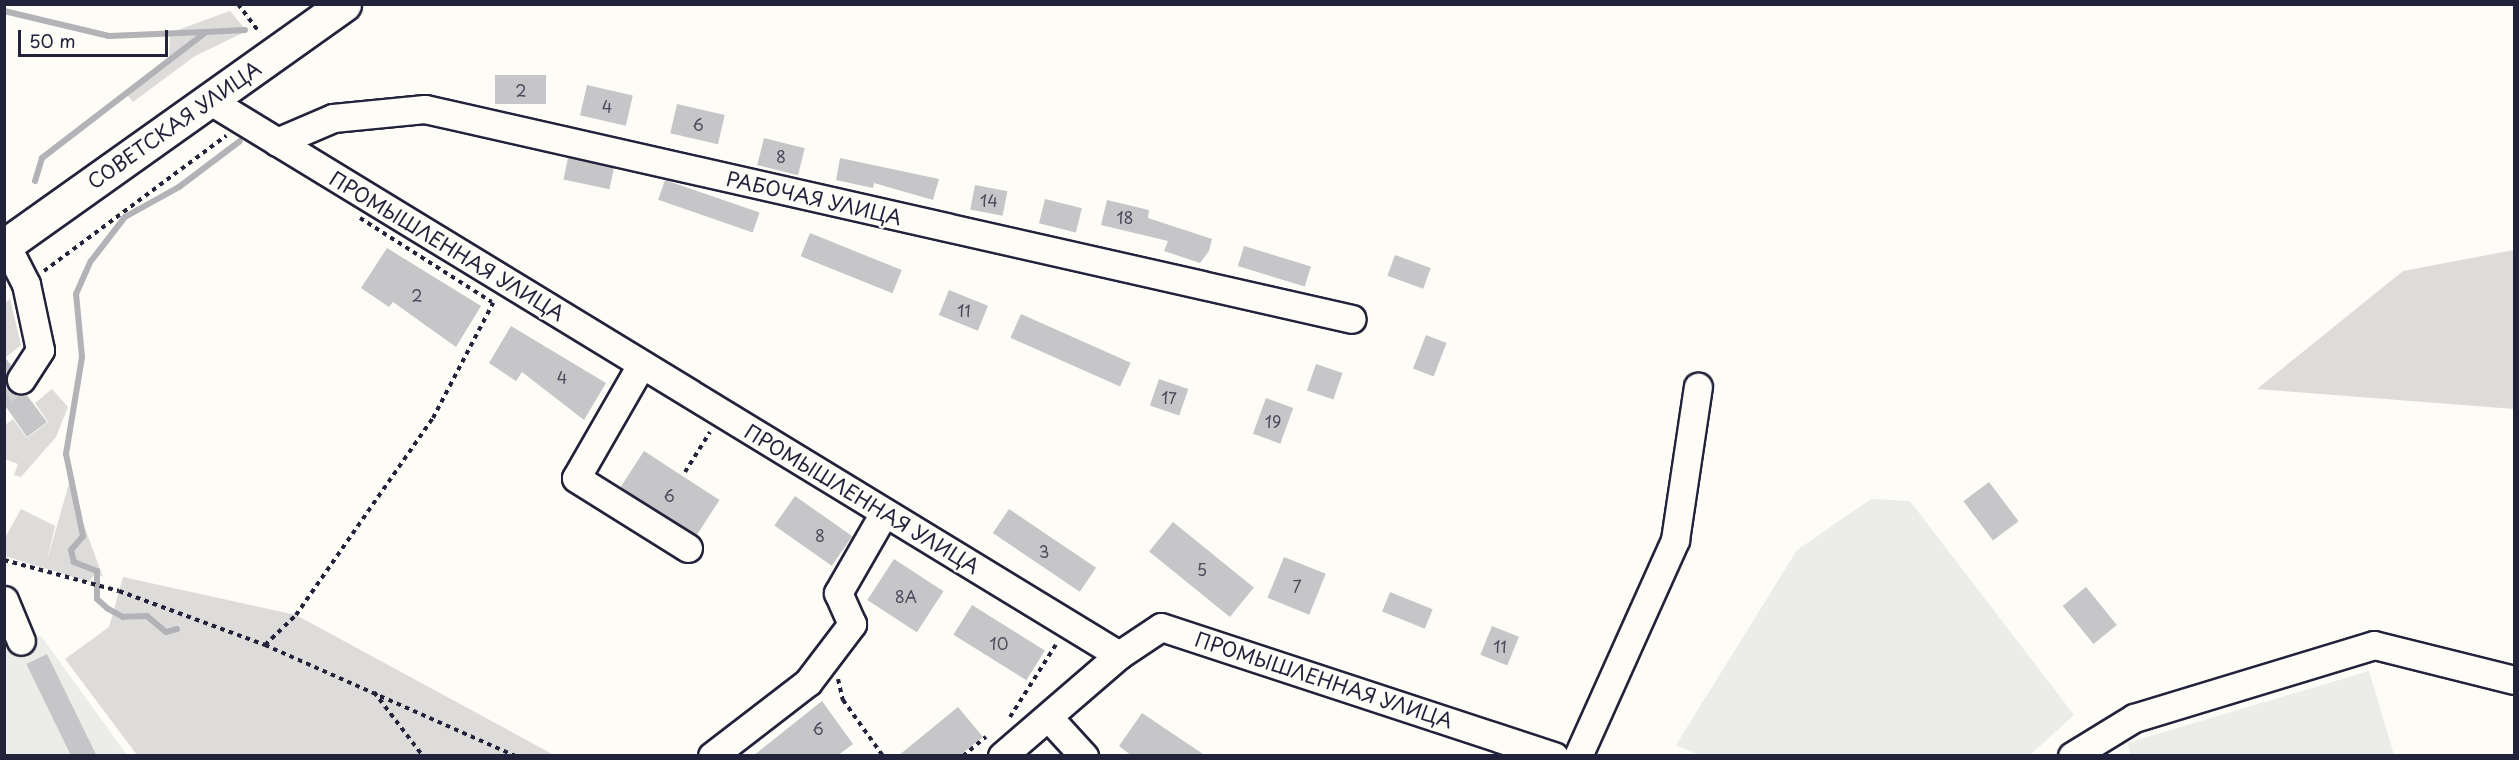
<!DOCTYPE html>
<html>
<head>
<meta charset="utf-8">
<style>
	body { margin:0 }
	#map { position:relative; width:2519px; height:760px; overflow:hidden; background:#fdfcf7; font-family:"Playpen Sans",sans-serif }
	div>[style] { position:absolute }
	[style*='--x'] { left:calc(var(--x)*1px); top:calc(var(--y)*1px); width:calc(var(--w)*1px); rotate:calc(var(--a)*1deg) }
	.built>* { inset:0; background:#ecece9 }
	.green>* { inset:0; background:#dddcdb }
	.stream>* { height:6px; margin:-3px; padding:0 3px; transform-origin:3px; border-radius:3px; background:#b2b2b7 }
	.building>* { inset:0; background:#c6c6c8; transform-origin:0 0 }
	.minor-tunnel>* { height:27px; margin-top:-13.5px; transform-origin:0; background:repeating-linear-gradient(90deg,#d1d0d1 0 27px,transparent 0 41px) }
	.path>* { height:4px; margin-top:-2px; transform-origin:0; background:repeating-linear-gradient(90deg,#22223b 0 4.5px,transparent 0 9px) }
	.roads { filter:drop-shadow(2px 0 #22223b) drop-shadow(-2px 0 #22223b) drop-shadow(0 2px #22223b) drop-shadow(0 -2px #22223b) }
	.minor>* { height:27px; margin:-13.5px; padding:0 13.5px; transform-origin:13.5px; border-radius:13.5px; background:#fdfcf7 }
	.major>* { height:33px; margin:-16.5px; padding:0 16.5px; transform-origin:16.5px; border-radius:16.5px; background:#fdfcf7 }
	span { translate:-50% -50%; white-space:nowrap; text-align:center; line-height:1.15; -webkit-text-stroke:5px #fdfcf7; paint-order:stroke }
	.number-label { font-size:16px; color:#4b4b5e }
	.number-label span { -webkit-text-stroke-width:0 }
	.street-label { font-size:20px; color:#22223b }
	.frame { position:absolute; inset:0; border:6px solid #22223b; pointer-events:none }
	.scale { position:absolute; left:18px; top:30px; width:150px; height:27px; box-sizing:border-box; border:3px solid #22223b; border-top:0; padding-left:8px; font-size:18px; line-height:21px; white-space:nowrap; color:#22223b; -webkit-text-stroke:4px #fdfcf7; paint-order:stroke }
</style>
</head>
<body>
<div id="map">
	<div class="built">
		<i style="clip-path:polygon(1871px 499px,1910px 501px,2074px 715px,2030px 755px,1701px 756px,1676px 745px,1797px 550px)"></i>
		<i style="clip-path:polygon(41px 636px,127px 755px,5px 755px,4px 645px)"></i>
		<i style="clip-path:polygon(2369px 671px,2394px 755px,2131px 755px,2127px 743px)"></i>
	</div>
	<div class="green">
		<i style="clip-path:polygon(230px 11px,245px 29px,172px 32px)"></i>
		<i style="clip-path:polygon(247px 31px,195px 56px,133px 102px,127px 95px,206px 34px)"></i>
		<i style="clip-path:polygon(204px 33px,169px 58px,170px 35px)"></i>
		<i style="clip-path:polygon(2514px 250px,2514px 409px,2257px 389px,2403px 271px)"></i>
		<i style="clip-path:polygon(10px 299px,21px 345px,5px 358px,5px 303px)"></i>
		<i style="clip-path:polygon(52px 389px,68px 407px,56px 437px,21px 477px,14px 475px,18px 464px,5px 459px,5px 425px,13px 419px,27px 438px,48px 422px,35px 403px)"></i>
		<i style="clip-path:polygon(70px 480px,82px 536px,70px 551px,73px 563px,96px 572px,89px 582px,5px 556px,5px 538px,21px 509px,55px 526px,48px 556px,48px 557px)"></i>
		<i style="clip-path:polygon(82px 520px,103px 577px,75px 562px,72px 551px,84px 536px)"></i>
		<i style="clip-path:polygon(123px 577px,296px 615px,554px 755px,137px 755px,65px 659px,109px 627px)"></i>
	</div>
	<div class="stream">
		<i style="--x:4;--y:11;--w:108;--a:13.4"></i>
		<i style="--x:109;--y:36;--w:96;--a:-2.4"></i>
		<i style="--x:35;--y:181;--w:24;--a:-73"></i>
		<i style="--x:42;--y:158;--w:207;--a:-37.5"></i>
		<i style="--x:206;--y:32;--w:39;--a:-3"></i>
		<i style="--x:177;--y:629;--w:11;--a:165"></i>
		<i style="--x:166;--y:632;--w:25;--a:-140"></i>
		<i style="--x:147;--y:616;--w:24;--a:178"></i>
		<i style="--x:123;--y:617;--w:18;--a:-151"></i>
		<i style="--x:107;--y:608;--w:13;--a:-138"></i>
		<i style="--x:97;--y:599;--w:28;--a:-90"></i>
		<i style="--x:97;--y:571;--w:25;--a:-159"></i>
		<i style="--x:74;--y:562;--w:12;--a:-104"></i>
		<i style="--x:71;--y:550;--w:18;--a:-49"></i>
		<i style="--x:83;--y:536;--w:84;--a:-101.7"></i>
		<i style="--x:66;--y:454;--w:98;--a:-80.6"></i>
		<i style="--x:82;--y:357;--w:63;--a:-95.4"></i>
		<i style="--x:76;--y:294;--w:36;--a:-66"></i>
		<i style="--x:91;--y:261;--w:56;--a:-52.3"></i>
		<i style="--x:125;--y:217;--w:62;--a:-29.1"></i>
		<i style="--x:179;--y:187;--w:76;--a:-37"></i>
	</div>
	<div class="building">
		<i style="left:546px;top:75px;width:29px;height:51px;rotate:90deg"></i>
		<i style="left:587px;top:85px;width:47px;height:31px;rotate:13deg"></i>
		<i style="left:677px;top:104px;width:49px;height:30px;rotate:13deg"></i>
		<i style="left:764px;top:138px;width:42px;height:28px;rotate:14deg"></i>
		<i style="left:568px;top:158px;width:47px;height:22px;rotate:12deg"></i>
		<i style="clip-path:polygon(840px 158px,939px 179px,933px 200px,874px 183px,873px 188px,836px 180px)"></i>
		<i style="left:665px;top:180px;width:100px;height:21px;rotate:19deg"></i>
		<i style="left:975px;top:185px;width:33px;height:25px;rotate:11deg"></i>
		<i style="left:1045px;top:199px;width:38px;height:25px;rotate:14deg"></i>
		<i style="clip-path:polygon(1107px 200px,1149px 210px,1148px 218px,1212px 239px,1209px 251px,1200px 263px,1164px 251px,1168px 241px,1101px 225px)"></i>
		<i style="left:810px;top:233px;width:99px;height:25px;rotate:22deg"></i>
		<i style="left:1244px;top:246px;width:70px;height:21px;rotate:17deg"></i>
		<i style="clip-path:polygon(387px 248px,481px 306px,456px 347px,393px 302px,389px 307px,361px 288px)"></i>
		<i style="left:1395px;top:255px;width:38px;height:22px;rotate:20deg"></i>
		<i style="left:949px;top:290px;width:42px;height:27px;rotate:22deg"></i>
		<i style="left:1021px;top:314px;width:120px;height:26px;rotate:24deg"></i>
		<i style="clip-path:polygon(511px 326px,606px 383px,584px 420px,522px 372px,516px 381px,489px 363px)"></i>
		<i style="left:1426px;top:335px;width:22px;height:36px;rotate:21deg"></i>
		<i style="clip-path:polygon(4px 356px,11px 365px,7px 387px,26px 394px,47px 422px,27px 437px,4px 404px)"></i>
		<i style="left:1316px;top:364px;width:28px;height:28px;rotate:19deg"></i>
		<i style="left:1159px;top:379px;width:31px;height:28px;rotate:19deg"></i>
		<i style="left:1266px;top:398px;width:29px;height:38px;rotate:20deg"></i>
		<i style="left:644px;top:451px;width:90px;height:43px;rotate:33deg"></i>
		<i style="left:1989px;top:482px;width:49px;height:32px;rotate:53deg"></i>
		<i style="left:795px;top:496px;width:70px;height:36px;rotate:35deg"></i>
		<i style="left:1009px;top:509px;width:105px;height:29px;rotate:34deg"></i>
		<i style="left:1173px;top:522px;width:104px;height:38px;rotate:39deg"></i>
		<i style="left:1284px;top:557px;width:45px;height:44px;rotate:22deg"></i>
		<i style="left:894px;top:559px;width:59px;height:49px;rotate:33deg"></i>
		<i style="left:2086px;top:587px;width:49px;height:30px;rotate:51deg"></i>
		<i style="left:1390px;top:592px;width:46px;height:21px;rotate:22deg"></i>
		<i style="left:972px;top:605px;width:86px;height:35px;rotate:32deg"></i>
		<i style="left:1492px;top:626px;width:29px;height:31px;rotate:22deg"></i>
		<i style="left:47px;top:654px;width:114px;height:23px;rotate:64deg"></i>
		<i style="clip-path:polygon(822px 701px,853px 744px,837px 756px,753px 756px)"></i>
		<i style="clip-path:polygon(958px 707px,983px 737px,959px 756px,898px 756px)"></i>
		<i style="clip-path:polygon(1142px 713px,1206px 756px,1132px 756px,1119px 746px)"></i>
	</div>
	<div class="minor-tunnel">
		<i style="--x:4;--y:390;--w:20;--a:-33"></i>
	</div>
	<div class="path">
		<i style="--x:238;--y:4;--w:36;--a:53"></i>
		<i style="--x:360;--y:218;--w:156;--a:32.5"></i>
		<i style="--x:44;--y:271;--w:227;--a:-36.6"></i>
		<i style="--x:685;--y:472;--w:47;--a:-58"></i>
		<i style="--x:4;--y:560;--w:119;--a:15.1"></i>
		<i style="--x:119;--y:591;--w:156;--a:20.3"></i>
		<i style="--x:265;--y:645;--w:274;--a:23.9"></i>
		<i style="--x:265;--y:645;--w:43;--a:-44.1"></i>
		<i style="--x:296;--y:615;--w:240;--a:-55.2"></i>
		<i style="--x:433;--y:418;--w:130;--a:-62.4"></i>
		<i style="--x:838;--y:679;--w:22;--a:77"></i>
		<i style="--x:843;--y:700;--w:69;--a:54.5"></i>
		<i style="--x:374;--y:692;--w:81;--a:52.6"></i>
		<i style="--x:1010;--y:717;--w:88;--a:-57.6"></i>
		<i style="--x:963;--y:756;--w:30;--a:-40"></i>
	</div>
	<div class="roads">
		<div class="minor">
			<i style="--x:209;--y:100;--w:1066;--a:31.38"></i>
			<i style="--x:277;--y:142;--w:61;--a:-23.2"></i>
			<i style="--x:333;--y:118;--w:92;--a:-5.6"></i>
			<i style="--x:425;--y:109;--w:950;--a:12.76"></i>
			<i style="--x:6;--y:245;--w:44;--a:62.9"></i>
			<i style="--x:26;--y:284;--w:67;--a:78"></i>
			<i style="--x:40;--y:350;--w:35;--a:123"></i>
			<i style="--x:641;--y:365;--w:130;--a:119.9"></i>
			<i style="--x:576;--y:478;--w:132;--a:32"></i>
			<i style="--x:4;--y:600;--w:44;--a:67.5"></i>
			<i style="--x:1049;--y:718;--w:52;--a:47.4"></i>
			<i style="--x:712;--y:756;--w:121;--a:-37.6"></i>
			<i style="--x:808;--y:682;--w:73;--a:-52.8"></i>
			<i style="--x:852;--y:624;--w:34;--a:-114"></i>
			<i style="--x:838;--y:593;--w:92;--a:-60.1"></i>
			<i style="--x:1002;--y:756;--w:155;--a:-40.8"></i>
			<i style="--x:1119;--y:655;--w:50;--a:-33.7"></i>
			<i style="--x:1161;--y:627;--w:414;--a:18.2"></i>
			<i style="--x:1578;--y:756;--w:237;--a:-65.8"></i>
			<i style="--x:1675;--y:540;--w:155;--a:-81.5"></i>
			<i style="--x:2072;--y:756;--w:73;--a:-31.5"></i>
			<i style="--x:2134;--y:718;--w:251;--a:-16.9"></i>
			<i style="--x:2374;--y:645;--w:144;--a:14"></i>
		</div>
		<div class="major">
			<i style="--x:4;--y:246;--w:417;--a:-35.4"></i>
		</div>
	</div>
	<div class="number-label">
		<span style="left:521px;top:90px">2</span>
		<span style="left:607px;top:106px">4</span>
		<span style="left:698px;top:124px">6</span>
		<span style="left:781px;top:156px">8</span>
		<span style="left:989px;top:200px">14</span>
		<span style="left:1125px;top:217px">18</span>
		<span style="left:417px;top:295px">2</span>
		<span style="left:964px;top:310px">11</span>
		<span style="left:562px;top:377px">4</span>
		<span style="left:1169px;top:397px">17</span>
		<span style="left:1273px;top:421px">19</span>
		<span style="left:669px;top:495px">6</span>
		<span style="left:820px;top:535px">8</span>
		<span style="left:1044px;top:551px">3</span>
		<span style="left:1202px;top:569px">5</span>
		<span style="left:1297px;top:586px">7</span>
		<span style="left:906px;top:596px">8А</span>
		<span style="left:999px;top:643px">10</span>
		<span style="left:1500px;top:646px">11</span>
		<span style="left:818px;top:728px">6</span>
	</div>
	<div class="street-label">
		<span style="left:174px;top:125px;rotate:-35deg">СОВЕТСКАЯ УЛИЦА</span>
		<span style="left:814px;top:198px;rotate:13deg">РАБОЧАЯ УЛИЦА</span>
		<span style="left:447px;top:246px;rotate:31deg">ПРОМЫШЛЕННАЯ УЛИЦА</span>
		<span style="left:862px;top:499px;rotate:31deg">ПРОМЫШЛЕННАЯ УЛИЦА</span>
		<span style="left:1324px;top:680px;rotate:18deg">ПРОМЫШЛЕННАЯ УЛИЦА</span>
	</div>
	<div class="frame"></div>
	<div class="scale">50 m</div>
</div>
</body>
</html>
